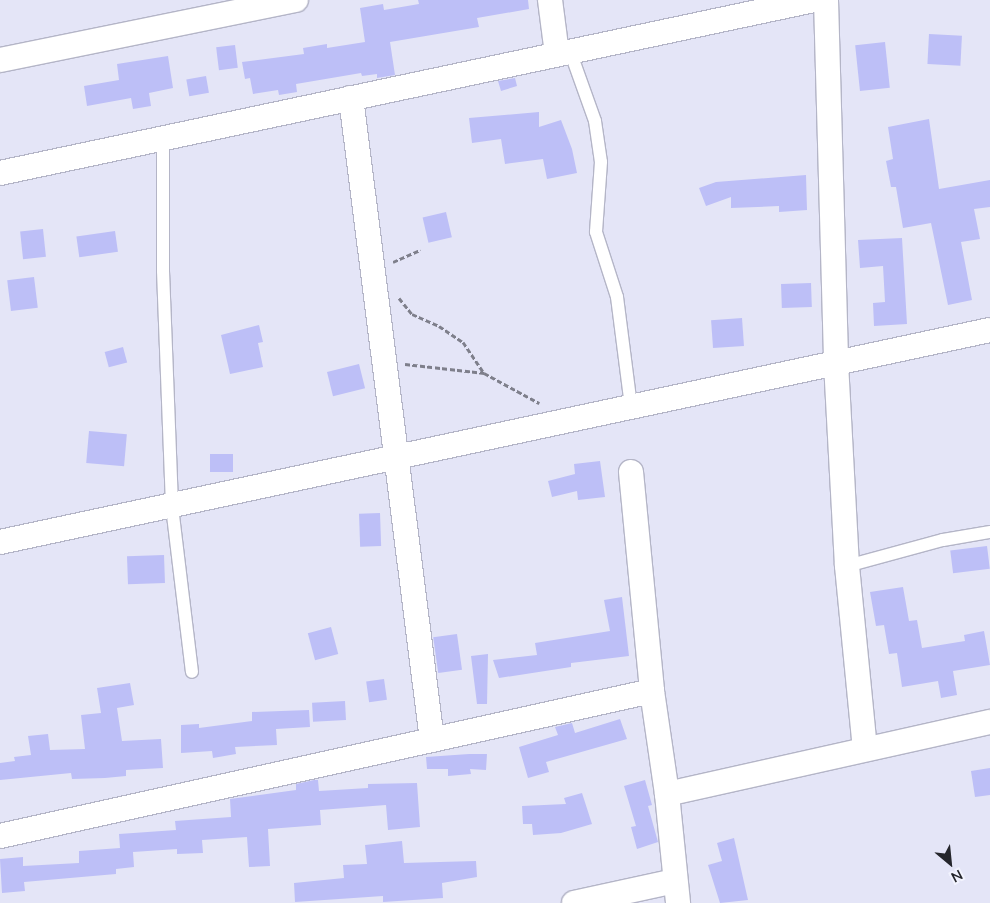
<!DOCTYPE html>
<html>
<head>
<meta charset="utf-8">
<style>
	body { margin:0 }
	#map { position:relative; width:990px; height:903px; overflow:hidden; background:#e4e5f7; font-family:Mulish,sans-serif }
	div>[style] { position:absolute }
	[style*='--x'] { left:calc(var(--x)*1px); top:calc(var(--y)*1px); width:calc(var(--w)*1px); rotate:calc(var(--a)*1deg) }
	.building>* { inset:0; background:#bdbff7; transform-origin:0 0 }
	.path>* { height:3px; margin-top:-1.5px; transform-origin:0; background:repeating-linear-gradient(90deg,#7e7f8b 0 5px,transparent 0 7.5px) }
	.roads { filter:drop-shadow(1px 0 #b4b5c7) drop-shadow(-1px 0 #b4b5c7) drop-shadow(0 1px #b4b5c7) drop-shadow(0 -1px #b4b5c7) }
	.lane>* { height:12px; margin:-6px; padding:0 6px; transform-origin:6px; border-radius:6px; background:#fff }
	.street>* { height:24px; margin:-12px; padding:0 12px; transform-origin:12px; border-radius:12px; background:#fff }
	span { translate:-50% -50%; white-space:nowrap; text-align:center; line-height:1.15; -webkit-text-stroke:4px #f2f3fe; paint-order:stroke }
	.north { position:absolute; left:925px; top:838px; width:50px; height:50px; -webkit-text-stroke:4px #f2f3fe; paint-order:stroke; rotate:152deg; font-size:14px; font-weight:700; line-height:20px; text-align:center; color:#25262c }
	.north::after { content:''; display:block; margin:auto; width:18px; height:22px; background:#25262c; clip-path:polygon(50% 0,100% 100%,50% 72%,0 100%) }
</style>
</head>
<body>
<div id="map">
	<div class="building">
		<i style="clip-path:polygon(418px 0,528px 0,529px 9px,477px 18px,479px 27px,390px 42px,395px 75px,377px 78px,377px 74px,362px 76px,361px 73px,296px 84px,297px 92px,279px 95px,278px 90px,253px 94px,250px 78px,245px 79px,242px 62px,304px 54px,303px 48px,327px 44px,327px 48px,365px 42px,360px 8px,383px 4px,384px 10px,419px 4px)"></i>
		<i style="left:929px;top:34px;width:33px;height:30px;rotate:3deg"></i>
		<i style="left:885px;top:42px;width:46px;height:30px;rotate:84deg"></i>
		<i style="left:235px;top:45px;width:23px;height:19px;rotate:83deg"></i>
		<i style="clip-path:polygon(168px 56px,173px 88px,149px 93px,151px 106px,133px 109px,131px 98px,87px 106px,84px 86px,119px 80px,117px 64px)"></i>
		<i style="left:206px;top:76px;width:17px;height:20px;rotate:80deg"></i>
		<i style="clip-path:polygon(515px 78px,517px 86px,501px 91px,498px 81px)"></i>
		<i style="clip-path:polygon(539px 112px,539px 127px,561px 120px,572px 149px,577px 173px,547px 179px,543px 159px,505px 164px,501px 139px,472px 143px,469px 118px)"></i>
		<i style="clip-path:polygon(929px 119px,939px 189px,990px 180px,990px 207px,974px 209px,980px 239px,961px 242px,972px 300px,948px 305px,931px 223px,903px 228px,896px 187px,891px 187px,886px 161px,893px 159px,888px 127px)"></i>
		<i style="clip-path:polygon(806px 175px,807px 210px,779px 212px,779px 206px,731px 208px,731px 197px,706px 206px,699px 188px,716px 182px)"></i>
		<i style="left:446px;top:212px;width:26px;height:24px;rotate:77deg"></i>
		<i style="left:43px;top:229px;width:28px;height:23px;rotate:84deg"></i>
		<i style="left:115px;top:231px;width:21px;height:39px;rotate:82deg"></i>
		<i style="clip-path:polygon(902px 238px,907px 324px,874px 326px,873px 303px,885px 302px,883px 266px,860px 268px,858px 240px)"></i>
		<i style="left:34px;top:277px;width:31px;height:27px;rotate:83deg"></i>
		<i style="left:811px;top:283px;width:24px;height:30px;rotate:88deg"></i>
		<i style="left:742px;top:318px;width:28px;height:31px;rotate:86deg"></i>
		<i style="clip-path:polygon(259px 325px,263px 342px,258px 343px,263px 367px,230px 374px,221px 335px)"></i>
		<i style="left:123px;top:347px;width:16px;height:19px;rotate:75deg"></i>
		<i style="left:359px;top:364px;width:25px;height:33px;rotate:76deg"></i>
		<i style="left:89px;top:431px;width:38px;height:32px;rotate:5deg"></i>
		<i style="left:233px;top:454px;width:18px;height:23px;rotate:90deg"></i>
		<i style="clip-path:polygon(600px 461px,605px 497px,578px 500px,577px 491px,552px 497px,548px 481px,575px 474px,574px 464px)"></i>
		<i style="left:380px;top:513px;width:33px;height:21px;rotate:88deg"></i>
		<i style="left:987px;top:546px;width:23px;height:37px;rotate:83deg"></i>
		<i style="left:164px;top:555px;width:28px;height:37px;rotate:88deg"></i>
		<i style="clip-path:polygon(903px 587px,909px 621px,917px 620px,922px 648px,965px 641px,964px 635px,984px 631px,990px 665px,953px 671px,957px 695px,941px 698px,938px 681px,902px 687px,897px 653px,889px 654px,884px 625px,876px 626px,870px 592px)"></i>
		<i style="clip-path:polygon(622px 597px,629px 656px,571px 663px,571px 667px,499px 678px,493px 660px,537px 655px,535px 643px,610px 631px,604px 600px)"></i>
		<i style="left:331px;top:627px;width:28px;height:24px;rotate:75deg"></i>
		<i style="left:457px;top:634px;width:36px;height:24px;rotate:82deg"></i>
		<i style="clip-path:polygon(488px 654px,487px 704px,477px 704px,471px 656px)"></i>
		<i style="left:384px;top:679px;width:21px;height:18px;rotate:82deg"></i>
		<i style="clip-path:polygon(130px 683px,134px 705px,117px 708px,122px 741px,161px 739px,163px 768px,126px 770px,126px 776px,105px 778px,72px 779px,71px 773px,0 780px,0 763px,15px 761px,14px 757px,31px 755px,28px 736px,48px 734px,50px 750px,85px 749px,81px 715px,101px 713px,97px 688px)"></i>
		<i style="left:345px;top:701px;width:19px;height:33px;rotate:87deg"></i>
		<i style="clip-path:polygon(309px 710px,310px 727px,276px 729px,277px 745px,235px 747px,236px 754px,213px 758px,212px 751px,181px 753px,181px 725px,199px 724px,199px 728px,252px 721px,252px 712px)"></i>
		<i style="clip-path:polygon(620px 719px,627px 739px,546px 762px,549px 772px,528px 778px,519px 747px,558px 735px,555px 727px,572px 723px,575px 733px)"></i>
		<i style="clip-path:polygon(469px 754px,487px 754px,486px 770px,470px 769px,471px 774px,448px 776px,448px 769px,427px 769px,426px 757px)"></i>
		<i style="clip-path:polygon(990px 768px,990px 795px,975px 797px,971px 771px)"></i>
		<i style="clip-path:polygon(314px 780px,318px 780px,319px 791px,368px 788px,368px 784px,417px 783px,420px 827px,388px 830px,386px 805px,320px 810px,321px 825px,268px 829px,270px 866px,249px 867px,247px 837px,202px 840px,203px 853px,177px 854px,177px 849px,133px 852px,134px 867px,116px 869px,116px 874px,24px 882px,25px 891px,2px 893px,0 859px,23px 857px,23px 866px,79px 863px,79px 851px,120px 848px,119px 834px,176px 830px,175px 821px,231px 817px,230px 799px,296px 790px,296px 784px)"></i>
		<i style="clip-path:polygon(645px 780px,652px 805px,648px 806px,658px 842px,637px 849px,631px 827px,636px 826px,624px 786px)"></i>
		<i style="clip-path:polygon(582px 793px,592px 824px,561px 833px,533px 835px,532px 824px,523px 824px,522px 806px,566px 804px,564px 798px)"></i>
		<i style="clip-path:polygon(734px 838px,748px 900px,720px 903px,708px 865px,722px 861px,717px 843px)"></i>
		<i style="clip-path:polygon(402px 841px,404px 863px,476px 861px,477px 877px,442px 883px,443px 898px,383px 902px,383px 896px,295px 902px,294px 883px,344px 878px,343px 865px,367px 864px,365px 845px)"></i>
	</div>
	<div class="path">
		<i style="--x:393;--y:262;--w:30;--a:-24"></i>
		<i style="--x:399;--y:298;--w:21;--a:51"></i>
		<i style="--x:412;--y:314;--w:30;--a:24"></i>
		<i style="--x:439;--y:326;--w:29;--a:34"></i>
		<i style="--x:463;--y:342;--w:37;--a:56"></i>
		<i style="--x:484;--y:373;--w:63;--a:28.6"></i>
		<i style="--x:405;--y:364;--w:80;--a:6.5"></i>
	</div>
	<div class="roads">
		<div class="lane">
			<i style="--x:570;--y:51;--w:74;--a:70.3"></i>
			<i style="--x:595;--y:121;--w:41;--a:81.7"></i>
			<i style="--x:601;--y:162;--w:70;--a:94.1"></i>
			<i style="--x:596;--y:232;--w:68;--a:72.1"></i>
			<i style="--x:617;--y:297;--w:111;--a:82.7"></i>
			<i style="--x:163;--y:139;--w:132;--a:90"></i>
			<i style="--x:163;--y:271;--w:236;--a:87.8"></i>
			<i style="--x:172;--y:507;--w:166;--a:83.1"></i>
			<i style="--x:847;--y:566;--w:99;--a:-15.2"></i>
			<i style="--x:943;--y:540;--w:48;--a:-9.7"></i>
		</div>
		<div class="street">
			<i style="--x:550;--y:0;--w:54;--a:82.6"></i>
			<i style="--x:826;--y:0;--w:363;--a:88.4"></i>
			<i style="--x:836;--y:363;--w:203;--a:86.9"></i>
			<i style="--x:847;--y:566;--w:184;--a:84.4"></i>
			<i style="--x:0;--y:60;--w:302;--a:-11.5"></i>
			<i style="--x:351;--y:98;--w:647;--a:82.81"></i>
			<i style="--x:0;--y:173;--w:832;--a:-12"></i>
			<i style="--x:631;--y:472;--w:220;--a:84.5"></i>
			<i style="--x:652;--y:691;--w:104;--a:81.7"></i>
			<i style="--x:667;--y:794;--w:110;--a:84.2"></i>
			<i style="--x:0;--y:542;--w:1012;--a:-12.09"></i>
			<i style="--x:667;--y:794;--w:331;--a:-12.6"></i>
			<i style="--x:0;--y:836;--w:668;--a:-12.54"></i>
			<i style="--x:574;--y:903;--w:103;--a:-12.3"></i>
		</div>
	</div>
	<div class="north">N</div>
</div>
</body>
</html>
